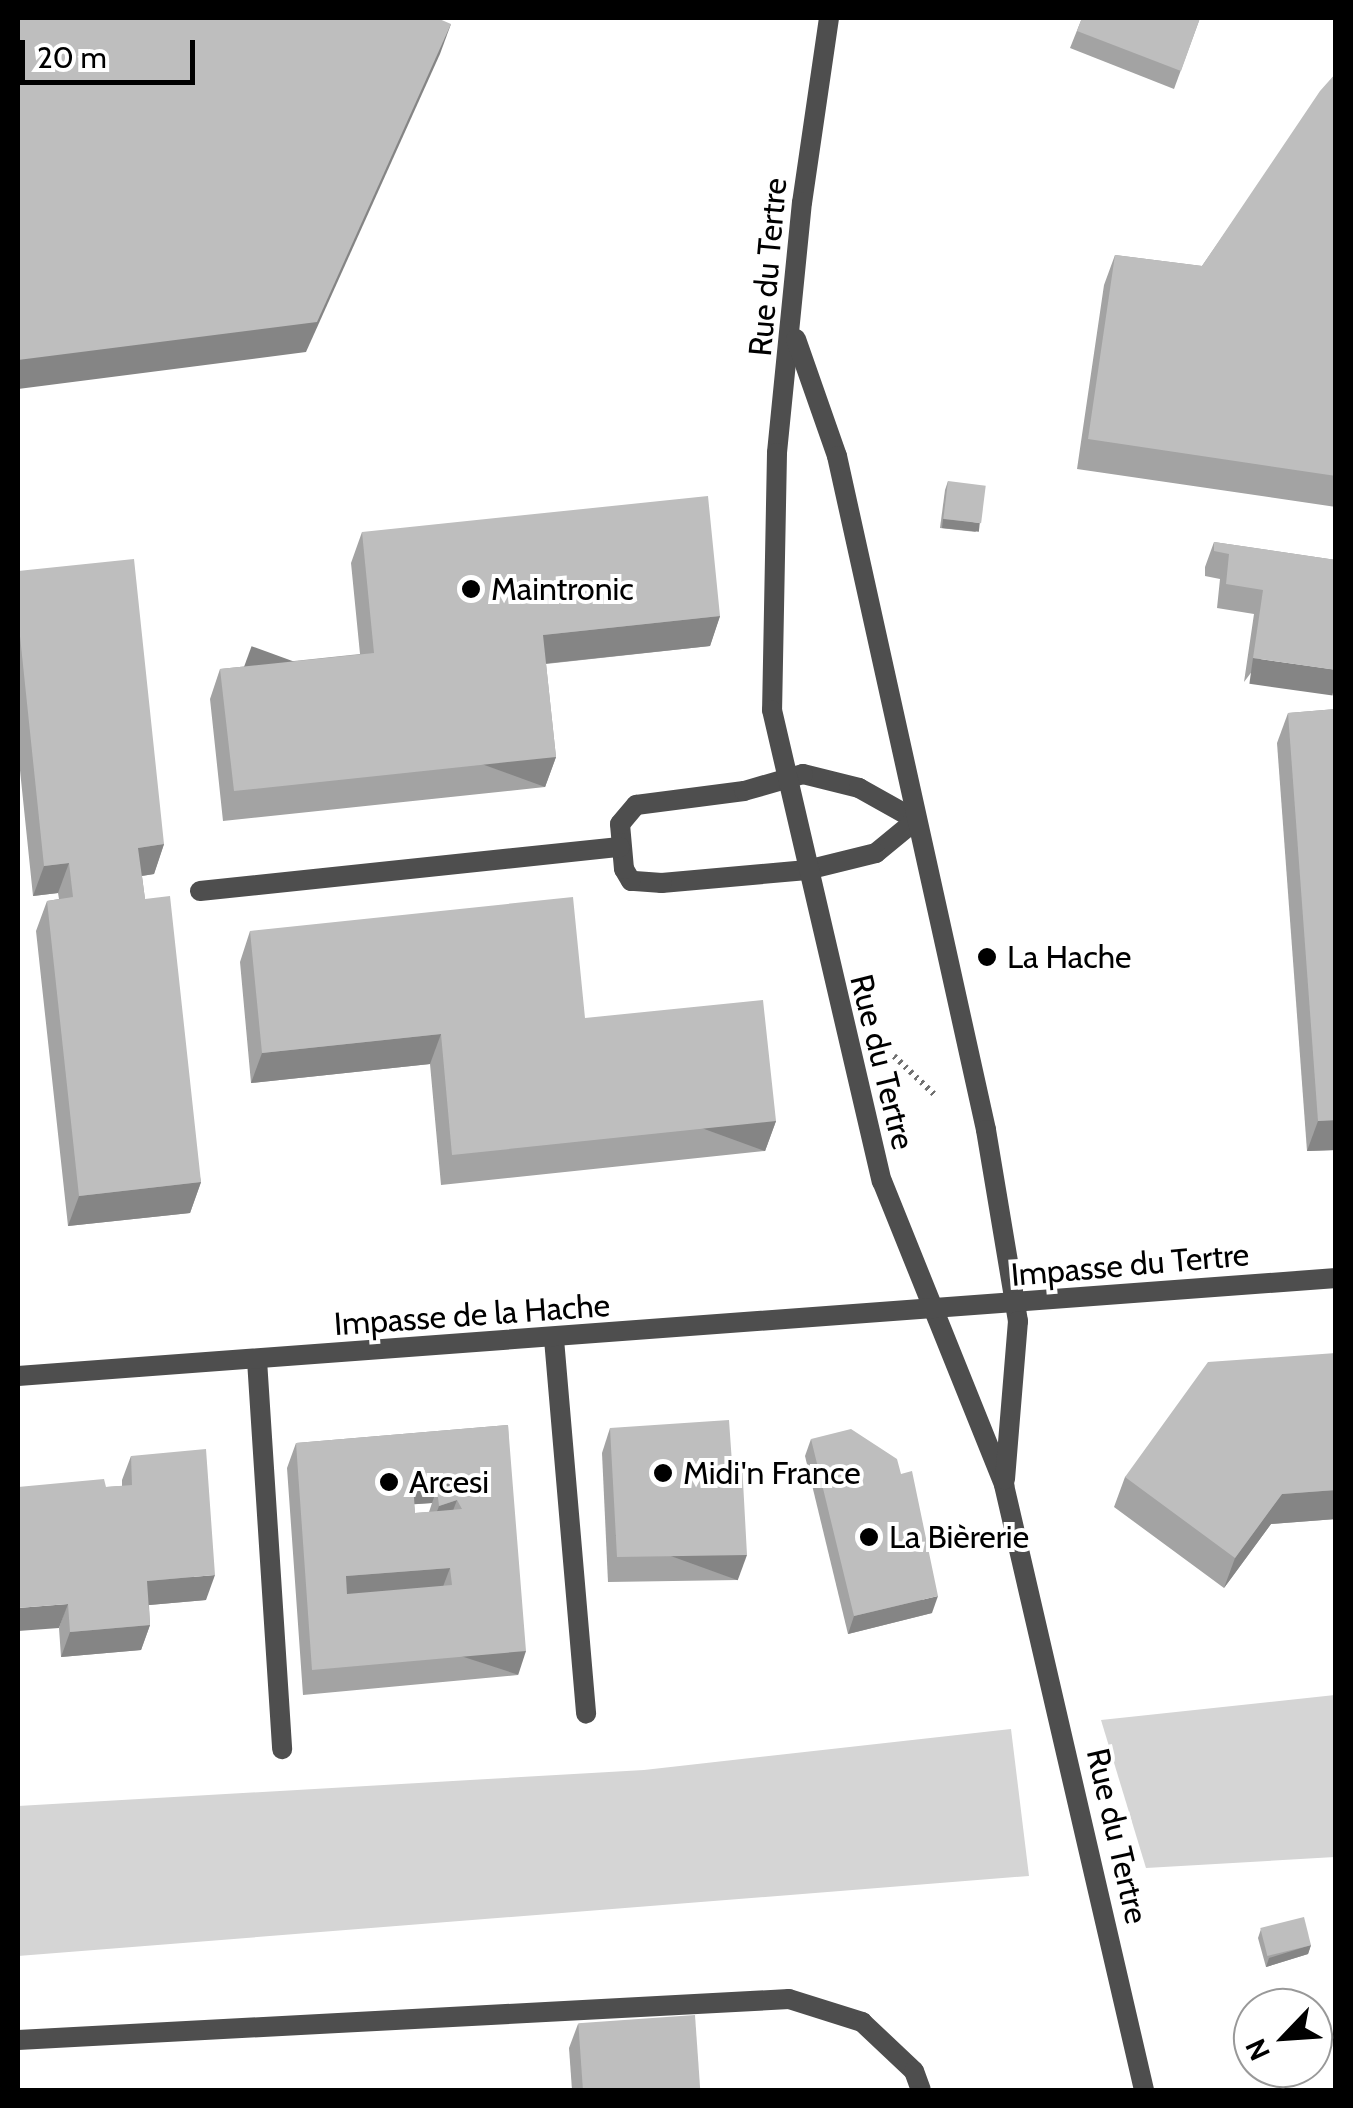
<!DOCTYPE html>
<html>
<head>
<meta charset="utf-8">
<style>
	body { margin:0 }
	#map { position:relative; width:1353px; height:2108px; overflow:hidden; background:#fff; font-family:Cabin,sans-serif }
	div>[style] { position:absolute }
	[style*='--x'] { left:calc(var(--x)*1px); top:calc(var(--y)*1px); width:calc(var(--w)*1px); rotate:calc(var(--a)*1deg) }
	.green>* { inset:0; background:#d5d5d5 }
	.path>* { height:6px; margin-top:-3px; transform-origin:0; background:repeating-linear-gradient(90deg,#707070 0 2.5px,transparent 0 7.5px) }
	.service>* { height:20px; margin:-10px; padding:0 10px; transform-origin:10px; border-radius:10px; background:#4e4e4e }
	.minor>* { height:20px; margin:-10px; padding:0 10px; transform-origin:10px; border-radius:10px; background:#4e4e4e }
	.wall>* { inset:0; background:#a3a3a3 }
	.shaded-wall>* { inset:0; background:#858585; transform-origin:0 0 }
	.building>* { inset:0; background:#bebebe; transform-origin:0 0 }
	.dots>* { width:28px; height:28px; translate:-50% -50%; box-sizing:border-box; border:5px solid #fff; border-radius:50% }
	span { translate:-50% -50%; white-space:nowrap; text-align:center; line-height:1.15; -webkit-text-stroke:8px #fff; paint-order:stroke }
	.street-label { font-size:32px; color:#000 }
	.poi-label { font-size:32px; color:#000 }
	.left { translate:0 -50%; text-align:left }
	.frame { position:absolute; inset:0; border:20px solid #000; pointer-events:none }
	.north { position:absolute; left:1233px; top:1988px; width:100px; height:100px; box-sizing:border-box; background:#fff; border:2px solid #999; border-radius:50%; rotate:245deg; font-size:28px; font-weight:700; line-height:40px; text-align:center; color:#000 }
	.north::after { content:''; display:block; margin:auto; width:35px; height:45px; background:#000; clip-path:polygon(50% 0,100% 100%,50% 72%,0 100%) }
	.scale { position:absolute; left:20px; top:40px; width:175px; height:45px; box-sizing:border-box; border:5px solid #000; border-top:0; padding-left:12px; font-size:30px; line-height:35px; white-space:nowrap; color:#000; -webkit-text-stroke:8px #fff; paint-order:stroke }
</style>
</head>
<body>
<div id="map">
	<div class="green">
		<i style="clip-path:polygon(1335px 1695px,1335px 1857px,1146px 1868px,1101px 1720px)"></i>
		<i style="clip-path:polygon(1011px 1729px,1029px 1876px,18px 1956px,18px 1806px,644px 1770px)"></i>
	</div>
	<div class="path">
		<i style="--x:894;--y:1056;--w:58;--a:43.6"></i>
	</div>
	<div class="service">
		<i style="--x:803;--y:774;--w:58;--a:14"></i>
		<i style="--x:859;--y:788;--w:65;--a:29.3"></i>
		<i style="--x:916;--y:820;--w:52;--a:140.5"></i>
		<i style="--x:876;--y:853;--w:71;--a:166.2"></i>
		<i style="--x:807;--y:870;--w:146;--a:174.9"></i>
		<i style="--x:662;--y:883;--w:31;--a:-176"></i>
		<i style="--x:631;--y:881;--w:14;--a:-120"></i>
		<i style="--x:624;--y:869;--w:45;--a:-95.1"></i>
		<i style="--x:620;--y:824;--w:25;--a:-50"></i>
		<i style="--x:636;--y:805;--w:109;--a:-7.4"></i>
		<i style="--x:744;--y:791;--w:61;--a:-16.1"></i>
		<i style="--x:200;--y:891;--w:422;--a:-6"></i>
		<i style="--x:554;--y:1339;--w:376;--a:85.1"></i>
		<i style="--x:257;--y:1360;--w:390;--a:86.3"></i>
		<i style="--x:18;--y:2040;--w:772;--a:-3.04"></i>
		<i style="--x:789;--y:1999;--w:77;--a:17.5"></i>
		<i style="--x:862;--y:2022;--w:71;--a:43.3"></i>
		<i style="--x:914;--y:2071;--w:20;--a:70"></i>
	</div>
	<div class="minor">
		<i style="--x:829;--y:18;--w:186;--a:98.3"></i>
		<i style="--x:802;--y:202;--w:252;--a:95.7"></i>
		<i style="--x:777;--y:453;--w:257;--a:91.1"></i>
		<i style="--x:772;--y:710;--w:484;--a:76.9"></i>
		<i style="--x:882;--y:1181;--w:328;--a:68.1"></i>
		<i style="--x:1004;--y:1485;--w:621;--a:76.97"></i>
		<i style="--x:796;--y:339;--w:124;--a:70.7"></i>
		<i style="--x:837;--y:456;--w:690;--a:77.53"></i>
		<i style="--x:986;--y:1130;--w:194;--a:80.5"></i>
		<i style="--x:1018;--y:1321;--w:159;--a:94.7"></i>
		<i style="--x:18;--y:1376;--w:1322;--a:-4.25"></i>
	</div>
	<div class="wall">
		<i style="clip-path:polygon(1082px 18px,1200px 18px,1174px 89px,1070px 48px)"></i>
		<i style="clip-path:polygon(1336px 73px,1336px 507px,1077px 469px,1104px 285px,1115px 255px,1202px 266px)"></i>
		<i style="clip-path:polygon(948px 481px,976px 532px,940px 528px,945px 490px)"></i>
		<i style="clip-path:polygon(362px 532px,720px 616px,710px 646px,546px 664px,556px 757px,545px 787px,223px 821px,210px 699px,220px 669px,360px 654px,351px 563px)"></i>
		<i style="clip-path:polygon(1214px 542px,1336px 560px,1244px 682px,1254px 614px,1217px 608px,1220px 579px,1205px 576px,1205px 567px)"></i>
		<i style="clip-path:polygon(18px 571px,164px 844px,154px 874px,142px 876px,145px 899px,201px 1182px,190px 1213px,68px 1226px,36px 931px,47px 901px,59px 899px,58px 893px,33px 896px,18px 751px)"></i>
		<i style="clip-path:polygon(1336px 709px,1336px 1150px,1307px 1151px,1277px 743px,1288px 713px)"></i>
		<i style="clip-path:polygon(250px 931px,585px 1018px,776px 1121px,765px 1151px,441px 1185px,430px 1064px,251px 1083px,240px 962px)"></i>
		<i style="clip-path:polygon(1336px 1353px,1336px 1519px,1271px 1524px,1224px 1588px,1114px 1507px,1125px 1477px)"></i>
		<i style="clip-path:polygon(evenodd,508px 1425px,518px 1675px,303px 1695px,287px 1468px,296px 1443px,508px 1425px,432px 1503px,429px 1512px,415px 1513px,414px 1504px,432px 1503px)"></i>
		<i style="clip-path:polygon(610px 1428px,738px 1580px,608px 1582px,602px 1453px)"></i>
		<i style="clip-path:polygon(811px 1439px,932px 1613px,848px 1634px,805px 1456px)"></i>
		<i style="clip-path:polygon(131px 1456px,206px 1600px,149px 1605px,150px 1625px,141px 1650px,61px 1657px,59px 1628px,106px 1487px,122px 1486px,122px 1480px)"></i>
		<i style="clip-path:polygon(1261px 1929px,1311px 1945px,1308px 1954px,1266px 1967px,1258px 1938px)"></i>
		<i style="clip-path:polygon(578px 2024px,700px 2090px,572px 2090px,569px 2048px)"></i>
	</div>
	<div class="shaded-wall">
		<i style="clip-path:polygon(451px 24px,440px 54px,306px 352px,18px 389px,18px 360px)"></i>
		<i style="left:943px;top:519px;width:37px;height:9px;rotate:6deg"></i>
		<i style="clip-path:polygon(720px 616px,710px 646px,532px 665px,543px 635px)"></i>
		<i style="left:1253px;top:658px;width:84px;height:26px;rotate:8deg"></i>
		<i style="left:556px;top:757px;width:32px;height:324px;rotate:110deg"></i>
		<i style="clip-path:polygon(164px 844px,154px 874px,128px 878px,138px 848px)"></i>
		<i style="clip-path:polygon(69px 863px,58px 893px,33px 896px,44px 866px)"></i>
		<i style="clip-path:polygon(441px 1034px,430px 1064px,251px 1083px,262px 1053px)"></i>
		<i style="clip-path:polygon(1336px 1120px,1336px 1150px,1307px 1151px,1318px 1121px)"></i>
		<i style="left:776px;top:1121px;width:32px;height:326px;rotate:110deg"></i>
		<i style="clip-path:polygon(201px 1182px,190px 1213px,68px 1226px,79px 1196px)"></i>
		<i style="clip-path:polygon(460px 1477px,451px 1502px,437px 1489px,432px 1503px,404px 1505px,413px 1481px)"></i>
		<i style="clip-path:polygon(1336px 1490px,1336px 1519px,1271px 1524px,1224px 1588px,1235px 1558px,1282px 1494px)"></i>
		<i style="clip-path:polygon(457px 1500px,448px 1524px,430px 1530px,439px 1506px)"></i>
		<i style="left:747px;top:1555px;width:27px;height:130px;rotate:110deg"></i>
		<i style="clip-path:polygon(450px 1568px,441px 1592px,337px 1601px,346px 1576px)"></i>
		<i style="clip-path:polygon(215px 1575px,206px 1600px,138px 1606px,147px 1581px)"></i>
		<i style="clip-path:polygon(938px 1596px,932px 1613px,848px 1634px,854px 1616px)"></i>
		<i style="clip-path:polygon(68px 1604px,59px 1628px,18px 1631px,18px 1608px)"></i>
		<i style="clip-path:polygon(150px 1625px,141px 1650px,61px 1657px,70px 1632px)"></i>
		<i style="left:526px;top:1651px;width:25px;height:215px;rotate:108deg"></i>
		<i style="clip-path:polygon(1311px 1945px,1308px 1954px,1266px 1967px,1269px 1958px)"></i>
	</div>
	<div class="building">
		<i style="clip-path:polygon(18px 18px,437px 18px,451px 24px,317px 322px,18px 360px)"></i>
		<i style="clip-path:polygon(1082px 18px,1200px 18px,1181px 71px,1077px 31px)"></i>
		<i style="clip-path:polygon(1336px 73px,1336px 476px,1088px 439px,1115px 255px,1202px 266px,1320px 91px)"></i>
		<i style="left:948px;top:481px;width:38px;height:38px;rotate:7deg"></i>
		<i style="clip-path:polygon(708px 496px,720px 616px,543px 635px,556px 757px,234px 791px,220px 669px,374px 653px,362px 532px)"></i>
		<i style="clip-path:polygon(1214px 542px,1336px 560px,1336px 670px,1253px 658px,1263px 590px,1226px 584px,1229px 554px,1214px 551px)"></i>
		<i style="clip-path:polygon(134px 559px,164px 844px,138px 848px,145px 899px,170px 896px,201px 1182px,79px 1196px,47px 901px,73px 897px,69px 863px,44px 866px,18px 617px,18px 571px)"></i>
		<i style="clip-path:polygon(1336px 709px,1336px 1120px,1318px 1121px,1288px 713px)"></i>
		<i style="clip-path:polygon(573px 897px,585px 1018px,763px 1000px,776px 1121px,452px 1155px,441px 1034px,262px 1053px,250px 931px)"></i>
		<i style="clip-path:polygon(1336px 1353px,1336px 1490px,1282px 1494px,1235px 1558px,1125px 1477px,1208px 1362px)"></i>
		<i style="clip-path:polygon(729px 1420px,732px 1463px,742px 1463px,747px 1555px,617px 1557px,610px 1428px)"></i>
		<i style="clip-path:polygon(evenodd,508px 1425px,526px 1651px,312px 1670px,296px 1443px,508px 1425px,460px 1477px,462px 1493px,437px 1489px,439px 1506px,457px 1500px,462px 1509px,415px 1513px,413px 1481px,460px 1477px,508px 1425px,450px 1568px,452px 1585px,347px 1594px,346px 1576px,450px 1568px)"></i>
		<i style="clip-path:polygon(851px 1429px,897px 1459px,901px 1474px,912px 1471px,938px 1596px,854px 1616px,811px 1439px)"></i>
		<i style="clip-path:polygon(206px 1449px,215px 1575px,147px 1581px,150px 1625px,70px 1632px,68px 1604px,18px 1608px,18px 1487px,104px 1479px,106px 1487px,132px 1485px,131px 1456px)"></i>
		<i style="left:1304px;top:1917px;width:29px;height:45px;rotate:76deg"></i>
		<i style="left:695px;top:2015px;width:75px;height:117px;rotate:86deg"></i>
	</div>
	<div class="dots">
		<i style="left:471px;top:589px;background:#000"></i>
		<i style="left:987px;top:957px;background:#000"></i>
		<i style="left:663px;top:1473px;background:#000"></i>
		<i style="left:389px;top:1482px;background:#000"></i>
		<i style="left:869px;top:1537px;background:#000"></i>
	</div>
	<div class="street-label">
		<span style="left:768px;top:267px;rotate:-85deg">Rue du Tertre</span>
		<span style="left:882px;top:1062px;rotate:76deg">Rue du Tertre</span>
		<span style="left:1130px;top:1265px;rotate:-5deg">Impasse du Tertre</span>
		<span style="left:472px;top:1315px;rotate:-4deg">Impasse de la Hache</span>
		<span style="left:1117px;top:1836px;rotate:77deg">Rue du Tertre</span>
	</div>
	<div class="poi-label">
		<span class="left" style="left:491px;top:589px">Maintronic</span>
		<span class="left" style="left:1007px;top:957px">La Hache</span>
		<span class="left" style="left:683px;top:1473px">Midi'n France</span>
		<span class="left" style="left:409px;top:1482px">Arcesi</span>
		<span class="left" style="left:889px;top:1537px">La Bièrerie</span>
	</div>
	<div class="frame"></div>
	<div class="north">N</div>
	<div class="scale">20 m</div>
</div>
</body>
</html>
